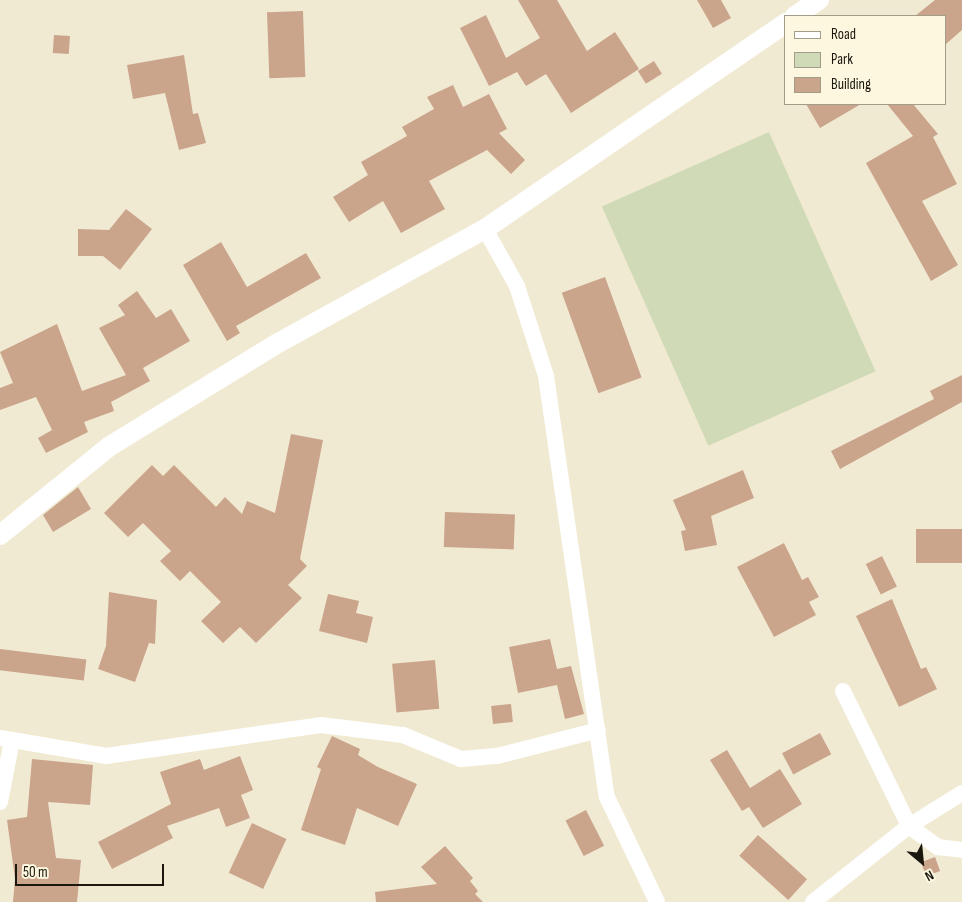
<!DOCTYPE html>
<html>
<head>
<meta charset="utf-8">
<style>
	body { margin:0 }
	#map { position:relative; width:962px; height:902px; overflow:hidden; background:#f1ead2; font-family:"Sofia Sans Condensed",sans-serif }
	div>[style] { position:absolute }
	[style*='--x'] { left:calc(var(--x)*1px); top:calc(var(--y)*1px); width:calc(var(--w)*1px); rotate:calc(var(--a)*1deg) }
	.green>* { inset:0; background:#d0dab6; transform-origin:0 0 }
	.building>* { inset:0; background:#cba48c; transform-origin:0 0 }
	.minor>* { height:16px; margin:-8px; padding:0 8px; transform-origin:8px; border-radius:8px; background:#fff }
	.tertiary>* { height:20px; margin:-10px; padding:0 10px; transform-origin:10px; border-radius:10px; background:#fff }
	span { translate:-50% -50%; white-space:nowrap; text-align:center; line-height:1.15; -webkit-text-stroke:4px #fef7df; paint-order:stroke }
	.legend { position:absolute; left:784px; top:15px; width:162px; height:90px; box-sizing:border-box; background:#fef7df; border:1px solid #a29d8b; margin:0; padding:6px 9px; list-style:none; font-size:15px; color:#19170e }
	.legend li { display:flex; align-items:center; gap:10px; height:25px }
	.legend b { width:25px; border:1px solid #a29d8b }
	.north { position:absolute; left:897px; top:837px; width:50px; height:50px; -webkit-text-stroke:4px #fef7df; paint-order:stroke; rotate:152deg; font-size:14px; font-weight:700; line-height:20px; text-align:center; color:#19170e }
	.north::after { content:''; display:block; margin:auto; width:18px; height:22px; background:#19170e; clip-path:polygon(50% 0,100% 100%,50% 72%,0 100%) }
	.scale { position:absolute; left:15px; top:864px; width:149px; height:22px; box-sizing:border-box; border:2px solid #19170e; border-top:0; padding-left:6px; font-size:15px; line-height:18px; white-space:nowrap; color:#19170e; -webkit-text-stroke:4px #fef7df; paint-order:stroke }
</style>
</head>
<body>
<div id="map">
	<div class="green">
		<i style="left:769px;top:132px;width:262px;height:183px;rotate:66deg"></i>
	</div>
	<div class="building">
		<i style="clip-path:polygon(518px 0,557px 0,587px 51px,615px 32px,639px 69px,571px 113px,546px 74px,526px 86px,517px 72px,489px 86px,460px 28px,486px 15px,506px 58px,540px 38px)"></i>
		<i style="clip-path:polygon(697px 0,721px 0,731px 18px,713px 28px)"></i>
		<i style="clip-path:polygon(935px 0,962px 0,962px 30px,946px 44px,946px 16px,915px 16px)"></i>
		<i style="left:303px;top:11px;width:66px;height:36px;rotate:88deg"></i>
		<i style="left:54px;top:35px;width:16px;height:18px;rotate:4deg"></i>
		<i style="clip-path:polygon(184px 55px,193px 114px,198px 113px,206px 143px,179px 150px,165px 93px,133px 99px,127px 65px)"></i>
		<i style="left:654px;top:61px;width:15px;height:19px;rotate:58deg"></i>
		<i style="clip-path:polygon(453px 85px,463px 107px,489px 94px,507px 129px,499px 133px,525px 160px,511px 174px,487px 150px,429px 181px,445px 209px,401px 233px,383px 201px,349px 222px,333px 197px,368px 175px,361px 162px,407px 136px,402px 127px,434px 109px,427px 97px)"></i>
		<i style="clip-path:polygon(806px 104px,861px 104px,820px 128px)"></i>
		<i style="clip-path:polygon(887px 104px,913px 104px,938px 134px,933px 137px,957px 184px,922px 201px,958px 265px,931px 281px,866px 163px,913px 136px)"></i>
		<i style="clip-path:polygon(126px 209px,152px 229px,120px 270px,103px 256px,78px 256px,78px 229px,109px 230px)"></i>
		<i style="clip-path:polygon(221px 242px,247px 287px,306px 253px,321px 278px,236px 326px,240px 333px,227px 341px,183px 265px)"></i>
		<i style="left:605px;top:277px;width:107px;height:46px;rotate:70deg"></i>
		<i style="clip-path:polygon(137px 291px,156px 318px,171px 309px,190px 341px,143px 368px,150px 381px,111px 402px,114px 411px,84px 422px,88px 432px,46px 453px,38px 438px,52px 430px,36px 397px,0 410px,0 388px,13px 383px,0 352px,57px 324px,82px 391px,126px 375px,99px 328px,125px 315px,118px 305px)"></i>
		<i style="clip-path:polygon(962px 375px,962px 402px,840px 469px,831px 451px,934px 399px,930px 391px)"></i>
		<i style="clip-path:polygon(291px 434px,323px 440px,300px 559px,307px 566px,288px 585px,302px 598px,256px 643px,240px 627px,223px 643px,201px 621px,221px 602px,190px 571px,180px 581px,160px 561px,171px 551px,143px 523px,128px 537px,104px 513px,152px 465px,163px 476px,174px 465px,216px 507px,225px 497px,242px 514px,247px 501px,275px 513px)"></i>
		<i style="clip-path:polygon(743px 470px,754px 498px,711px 516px,717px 545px,685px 551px,681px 531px,686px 530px,673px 500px)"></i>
		<i style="clip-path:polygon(78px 487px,91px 509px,53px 532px,43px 515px)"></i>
		<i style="left:445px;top:512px;width:70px;height:35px;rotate:2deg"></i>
		<i style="left:962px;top:529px;width:34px;height:46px;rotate:90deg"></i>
		<i style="clip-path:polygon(784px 543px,802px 580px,808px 577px,819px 597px,809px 602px,816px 615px,774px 637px,737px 567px)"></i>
		<i style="left:882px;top:556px;width:34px;height:18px;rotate:64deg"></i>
		<i style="clip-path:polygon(109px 592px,157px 600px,155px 644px,149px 643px,135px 682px,98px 669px,106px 646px)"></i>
		<i style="clip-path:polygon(328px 594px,359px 601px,356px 613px,373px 617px,367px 643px,319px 631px)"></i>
		<i style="clip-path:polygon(892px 599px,921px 669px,926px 667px,937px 689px,899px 707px,856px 616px)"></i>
		<i style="clip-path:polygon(550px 639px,557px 669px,571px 666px,584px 714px,565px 719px,557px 685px,518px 693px,509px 647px)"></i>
		<i style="left:0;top:649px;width:87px;height:21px;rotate:7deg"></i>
		<i style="left:435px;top:660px;width:49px;height:43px;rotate:85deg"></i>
		<i style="left:511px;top:704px;width:18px;height:20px;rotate:84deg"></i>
		<i style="left:820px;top:733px;width:24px;height:43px;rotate:62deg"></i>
		<i style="clip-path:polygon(332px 736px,360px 749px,358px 755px,378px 767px,417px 784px,398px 826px,357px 808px,345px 845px,301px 830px,321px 769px,317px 767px)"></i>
		<i style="clip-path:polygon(727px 750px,750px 788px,780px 769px,802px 804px,763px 828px,749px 807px,742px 811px,710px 760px)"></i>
		<i style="clip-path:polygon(240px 756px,253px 790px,241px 795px,250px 818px,226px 827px,219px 808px,167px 826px,173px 838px,112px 869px,98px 842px,171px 804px,160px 772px,200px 759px,204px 770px)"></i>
		<i style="clip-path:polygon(32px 759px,93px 765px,90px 805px,48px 802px,56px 858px,81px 860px,77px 902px,13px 902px,15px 879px,7px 820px,27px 817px)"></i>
		<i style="left:586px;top:810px;width:40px;height:23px;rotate:63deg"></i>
		<i style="left:252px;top:823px;width:38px;height:55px;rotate:25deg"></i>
		<i style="left:758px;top:835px;width:66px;height:28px;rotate:42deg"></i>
		<i style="clip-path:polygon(445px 846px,473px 878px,470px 881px,478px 891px,475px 894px,483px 902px,376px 902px,375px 892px,437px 884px,421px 867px)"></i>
		<i style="left:935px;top:857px;width:15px;height:15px;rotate:70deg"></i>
	</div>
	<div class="minor">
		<i style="--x:485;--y:229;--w:65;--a:60.7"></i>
		<i style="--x:517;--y:286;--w:95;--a:72.1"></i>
		<i style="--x:546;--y:376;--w:425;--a:81.8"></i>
		<i style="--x:607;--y:797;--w:116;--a:64.5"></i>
		<i style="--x:843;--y:691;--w:150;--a:63.9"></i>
		<i style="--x:909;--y:826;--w:36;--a:36"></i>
		<i style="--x:938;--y:847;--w:24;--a:7"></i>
		<i style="--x:0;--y:738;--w:108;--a:9.6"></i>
		<i style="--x:106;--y:756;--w:217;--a:-8.2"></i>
		<i style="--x:321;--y:725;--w:83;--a:7"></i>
		<i style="--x:403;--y:735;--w:63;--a:22.5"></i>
		<i style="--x:461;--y:759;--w:36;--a:-5"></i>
		<i style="--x:497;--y:756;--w:104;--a:-14.4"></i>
		<i style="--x:0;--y:802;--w:63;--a:-79"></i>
		<i style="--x:813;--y:902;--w:122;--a:-38.4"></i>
		<i style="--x:909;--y:826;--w:62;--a:-31.9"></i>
	</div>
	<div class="tertiary">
		<i style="--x:795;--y:16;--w:29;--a:-34"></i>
		<i style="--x:0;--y:535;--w:141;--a:-39"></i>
		<i style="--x:110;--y:446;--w:199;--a:-31.5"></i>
		<i style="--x:280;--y:342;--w:234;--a:-28.9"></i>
		<i style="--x:485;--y:229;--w:365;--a:-34.4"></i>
	</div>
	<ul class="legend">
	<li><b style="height:6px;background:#fff"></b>Road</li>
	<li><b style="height:14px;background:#d0dab6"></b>Park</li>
	<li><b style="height:14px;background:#cba48c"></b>Building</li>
	</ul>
	<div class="north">N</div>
	<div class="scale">50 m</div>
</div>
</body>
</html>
